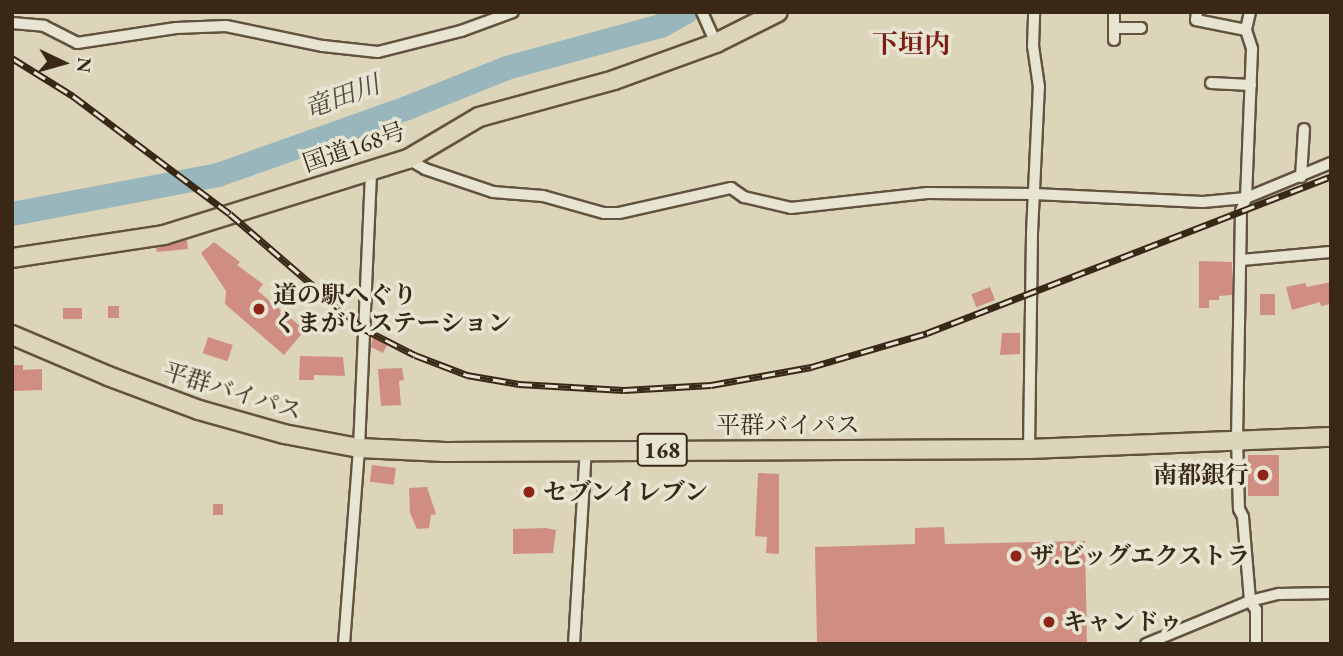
<!DOCTYPE html>
<html>
<head>
<meta charset="utf-8">
<style>
	body { margin:0 }
	#map { position:relative; width:1343px; height:656px; overflow:hidden; background:#dcd5ba; font-family:"EB Garamond","Noto Serif JP",serif }
	div>[style] { position:absolute }
	[style*='--x'] { left:calc(var(--x)*1px); top:calc(var(--y)*1px); width:calc(var(--w)*1px); rotate:calc(var(--a)*1deg) }
	.river>* { height:24px; margin:-12px; padding:0 12px; transform-origin:12px; border-radius:12px; background:#98b6bb }
	.building>* { inset:0; background:#d08e83; transform-origin:0 0 }
	.roads { filter:drop-shadow(2px 0 #62533f) drop-shadow(-2px 0 #62533f) drop-shadow(0 2px #62533f) drop-shadow(0 -2px #62533f) }
	.minor>* { height:10px; margin:-5px; padding:0 5px; transform-origin:5px; border-radius:5px; background:#e8e4d2 }
	.trunk>* { height:18px; margin:-9px; padding:0 9px; transform-origin:9px; border-radius:9px; background:#dcd5ba }
	.rail>* { height:7px; margin-top:-3.5px; transform-origin:0; background:repeating-linear-gradient(90deg,#e8e4d2 0 13px,#392816 0 26px); box-sizing:border-box; border-block:2px solid #392816 }
	.dots>* { width:19px; height:19px; translate:-50% -50%; box-sizing:border-box; border:4px solid #e8e4d2; border-radius:50% }
	span { translate:-50% -50%; white-space:nowrap; text-align:center; line-height:1.15; -webkit-text-stroke:7px #e8e4d2; paint-order:stroke }
	.shield-label span { padding:2px 5px; background:#e8e4d2; border:2px solid; border-radius:5px; -webkit-text-stroke-width:0 }
	.shield-label { font-size:23px; color:#392816; font-weight:700 }
	.street-label { font-size:24px; color:#392816 }
	.poi-label { font-size:24px; color:#392816; font-weight:700 }
	.left { translate:0 -50%; text-align:left }
	.right { translate:-100% -50%; text-align:right }
	.neighbourhood-label { font-size:26px; color:#7a1f14; font-weight:700 }
	.water-label { font-size:26px; color:#514c3f; font-style:italic }
	.frame { position:absolute; inset:0; border:14px solid #392816; pointer-events:none }
	.north { position:absolute; left:28px; top:28px; width:70px; height:70px; -webkit-text-stroke:5px #e8e4d2; paint-order:stroke; rotate:95deg; font-size:19px; font-weight:700; line-height:28px; text-align:center; color:#392816 }
	.north::after { content:''; display:block; margin:auto; width:24px; height:32px; background:#392816; clip-path:polygon(50% 0,100% 100%,50% 72%,0 100%) }
</style>
</head>
<body>
<div id="map">
	<div class="river">
		<i style="--x:12;--y:214;--w:210;--a:-10.7"></i>
		<i style="--x:218;--y:175;--w:201;--a:-19.5"></i>
		<i style="--x:407;--y:108;--w:108;--a:-21.8"></i>
		<i style="--x:507;--y:68;--w:160;--a:-15.3"></i>
		<i style="--x:661;--y:26;--w:29;--a:-29"></i>
	</div>
	<div class="building">
		<i style="clip-path:polygon(187px 240px,188px 249px,157px 252px,156px 248px)"></i>
		<i style="clip-path:polygon(214px 242px,240px 262px,237px 265px,263px 284px,258px 291px,305px 330px,284px 355px,225px 304px,226px 291px,201px 253px)"></i>
		<i style="clip-path:polygon(1199px 261px,1232px 262px,1232px 295px,1219px 296px,1219px 300px,1209px 300px,1209px 308px,1199px 308px)"></i>
		<i style="clip-path:polygon(1331px 282px,1331px 304px,1321px 306px,1320px 302px,1292px 310px,1286px 287px,1305px 283px,1307px 287px)"></i>
		<i style="left:990px;top:287px;width:14px;height:20px;rotate:69deg"></i>
		<i style="left:1275px;top:294px;width:21px;height:15px;rotate:90deg"></i>
		<i style="left:108px;top:306px;width:11px;height:12px"></i>
		<i style="left:63px;top:308px;width:19px;height:11px"></i>
		<i style="clip-path:polygon(1002px 333px,1020px 333px,1020px 354px,1000px 355px)"></i>
		<i style="clip-path:polygon(373px 336px,387px 345px,383px 353px,371px 347px)"></i>
		<i style="left:208px;top:337px;width:26px;height:17px;rotate:18deg"></i>
		<i style="clip-path:polygon(300px 356px,343px 357px,345px 376px,314px 375px,314px 380px,299px 380px)"></i>
		<i style="clip-path:polygon(12px 365px,23px 365px,23px 370px,42px 369px,42px 390px,12px 391px)"></i>
		<i style="clip-path:polygon(402px 368px,404px 380px,399px 381px,401px 405px,381px 406px,378px 369px)"></i>
		<i style="left:1248px;top:455px;width:31px;height:41px"></i>
		<i style="left:372px;top:465px;width:24px;height:17px;rotate:7deg"></i>
		<i style="clip-path:polygon(758px 473px,779px 474px,779px 554px,766px 553px,767px 537px,755px 536px)"></i>
		<i style="clip-path:polygon(427px 487px,436px 514px,431px 515px,429px 528px,417px 529px,410px 513px,409px 488px)"></i>
		<i style="left:213px;top:504px;width:10px;height:11px"></i>
		<i style="clip-path:polygon(944px 527px,945px 544px,1085px 541px,1087px 644px,817px 644px,815px 547px,915px 544px,915px 528px)"></i>
		<i style="clip-path:polygon(546px 528px,556px 530px,553px 553px,513px 554px,513px 529px)"></i>
	</div>
	<div class="roads">
		<div class="minor">
			<i style="--x:702;--y:12;--w:34;--a:66"></i>
			<i style="--x:1114;--y:12;--w:28;--a:90"></i>
			<i style="--x:1197;--y:12;--w:8;--a:97"></i>
			<i style="--x:1196;--y:20;--w:51;--a:11.3"></i>
			<i style="--x:1250;--y:12;--w:18;--a:103"></i>
			<i style="--x:1246;--y:30;--w:20;--a:72"></i>
			<i style="--x:1252;--y:49;--w:149;--a:92.3"></i>
			<i style="--x:1246;--y:198;--w:14;--a:111"></i>
			<i style="--x:1241;--y:211;--w:228;--a:91"></i>
			<i style="--x:1237;--y:439;--w:70;--a:88.4"></i>
			<i style="--x:1239;--y:509;--w:9;--a:63"></i>
			<i style="--x:1243;--y:517;--w:84;--a:85.2"></i>
			<i style="--x:1250;--y:601;--w:11;--a:56"></i>
			<i style="--x:1256;--y:610;--w:34;--a:90"></i>
			<i style="--x:12;--y:23;--w:32;--a:5"></i>
			<i style="--x:44;--y:26;--w:37;--a:27"></i>
			<i style="--x:77;--y:43;--w:100;--a:-8.6"></i>
			<i style="--x:176;--y:28;--w:50;--a:-2.3"></i>
			<i style="--x:226;--y:26;--w:99;--a:11.7"></i>
			<i style="--x:323;--y:46;--w:55;--a:6.2"></i>
			<i style="--x:378;--y:52;--w:86;--a:-14.2"></i>
			<i style="--x:461;--y:31;--w:55;--a:-20.1"></i>
			<i style="--x:1114;--y:28;--w:27;--a:0"></i>
			<i style="--x:1211;--y:83;--w:40;--a:2.9"></i>
			<i style="--x:408;--y:159;--w:20;--a:30"></i>
			<i style="--x:425;--y:169;--w:72;--a:18.7"></i>
			<i style="--x:493;--y:192;--w:50;--a:4.6"></i>
			<i style="--x:543;--y:196;--w:63;--a:15.6"></i>
			<i style="--x:604;--y:213;--w:15;--a:0"></i>
			<i style="--x:619;--y:213;--w:115;--a:-12.6"></i>
			<i style="--x:731;--y:188;--w:16;--a:35"></i>
			<i style="--x:744;--y:197;--w:48;--a:13.2"></i>
			<i style="--x:791;--y:208;--w:137;--a:-6.3"></i>
			<i style="--x:927;--y:193;--w:107;--a:0.5"></i>
			<i style="--x:1034;--y:194;--w:169;--a:2.7"></i>
			<i style="--x:1203;--y:202;--w:43;--a:-5.3"></i>
			<i style="--x:1246;--y:198;--w:92;--a:-22.4"></i>
			<i style="--x:1301;--y:177;--w:48;--a:-86.4"></i>
			<i style="--x:1241;--y:260;--w:90;--a:-5.1"></i>
			<i style="--x:1029;--y:449;--w:216;--a:-89.2"></i>
			<i style="--x:1032;--y:233;--w:146;--a:-87.3"></i>
			<i style="--x:1039;--y:87;--w:41;--a:-98.3"></i>
			<i style="--x:1033;--y:46;--w:34;--a:-88"></i>
			<i style="--x:344;--y:644;--w:197;--a:-85.6"></i>
			<i style="--x:359;--y:448;--w:278;--a:-87.5"></i>
			<i style="--x:574;--y:644;--w:194;--a:-86.5"></i>
			<i style="--x:1146;--y:644;--w:113;--a:-22.5"></i>
			<i style="--x:1250;--y:601;--w:30;--a:-14"></i>
			<i style="--x:1279;--y:594;--w:52;--a:-1.1"></i>
		</div>
		<div class="trunk">
			<i style="--x:12;--y:258;--w:154;--a:-8.6"></i>
			<i style="--x:164;--y:235;--w:256;--a:-17.3"></i>
			<i style="--x:408;--y:159;--w:82;--a:-30.6"></i>
			<i style="--x:479;--y:117;--w:140;--a:-15.3"></i>
			<i style="--x:614;--y:80;--w:109;--a:-19.9"></i>
			<i style="--x:716;--y:43;--w:69;--a:-26.6"></i>
			<i style="--x:12;--y:335;--w:104;--a:23.1"></i>
			<i style="--x:108;--y:376;--w:97;--a:20.5"></i>
			<i style="--x:199;--y:410;--w:88;--a:15.8"></i>
			<i style="--x:284;--y:434;--w:76;--a:10.6"></i>
			<i style="--x:359;--y:448;--w:86;--a:2.7"></i>
			<i style="--x:445;--y:452;--w:584;--a:-0.29"></i>
			<i style="--x:1029;--y:449;--w:302;--a:-2.3"></i>
		</div>
	</div>
	<div class="rail">
		<i style="--x:12;--y:58;--w:72;--a:31.9"></i>
		<i style="--x:73;--y:96;--w:196;--a:36.9"></i>
		<i style="--x:230;--y:214;--w:174;--a:40.8"></i>
		<i style="--x:362;--y:328;--w:59;--a:27"></i>
		<i style="--x:415;--y:355;--w:56;--a:21"></i>
		<i style="--x:467;--y:375;--w:53;--a:9.8"></i>
		<i style="--x:519;--y:384;--w:105;--a:3.3"></i>
		<i style="--x:624;--y:390;--w:87;--a:-3.3"></i>
		<i style="--x:711;--y:385;--w:102;--a:-10.2"></i>
		<i style="--x:811;--y:367;--w:121;--a:-16.3"></i>
		<i style="--x:927;--y:333;--w:433;--a:-21.2"></i>
	</div>
	<div class="dots">
		<i style="left:259px;top:309px;background:#8f2418"></i>
		<i style="left:1263px;top:475px;background:#8f2418"></i>
		<i style="left:529px;top:492px;background:#8f2418"></i>
		<i style="left:1016px;top:556px;background:#8f2418"></i>
		<i style="left:1049px;top:622px;background:#8f2418"></i>
	</div>
	<div class="shield-label">
		<span style="left:662px;top:450px">168</span>
	</div>
	<div class="street-label">
		<span style="left:354px;top:147px;rotate:-19deg">国道168号</span>
		<span style="left:233px;top:391px;rotate:17deg">平群バイパス</span>
		<span style="left:788px;top:425px">平群バイパス</span>
	</div>
	<div class="poi-label">
		<span class="left" style="left:273px;top:309px">道の駅へぐり<br>くまがしステーション</span>
		<span class="right" style="left:1249px;top:475px">南都銀行</span>
		<span class="left" style="left:543px;top:492px">セブンイレブン</span>
		<span class="left" style="left:1030px;top:556px">ザ.ビッグエクストラ</span>
		<span class="left" style="left:1063px;top:622px">キャンドゥ</span>
	</div>
	<div class="neighbourhood-label">
		<span style="left:911px;top:45px">下垣内</span>
	</div>
	<div class="water-label">
		<span style="left:342px;top:97px;rotate:-20deg">竜田川</span>
	</div>
	<div class="frame"></div>
	<div class="north">N</div>
</div>
</body>
</html>
